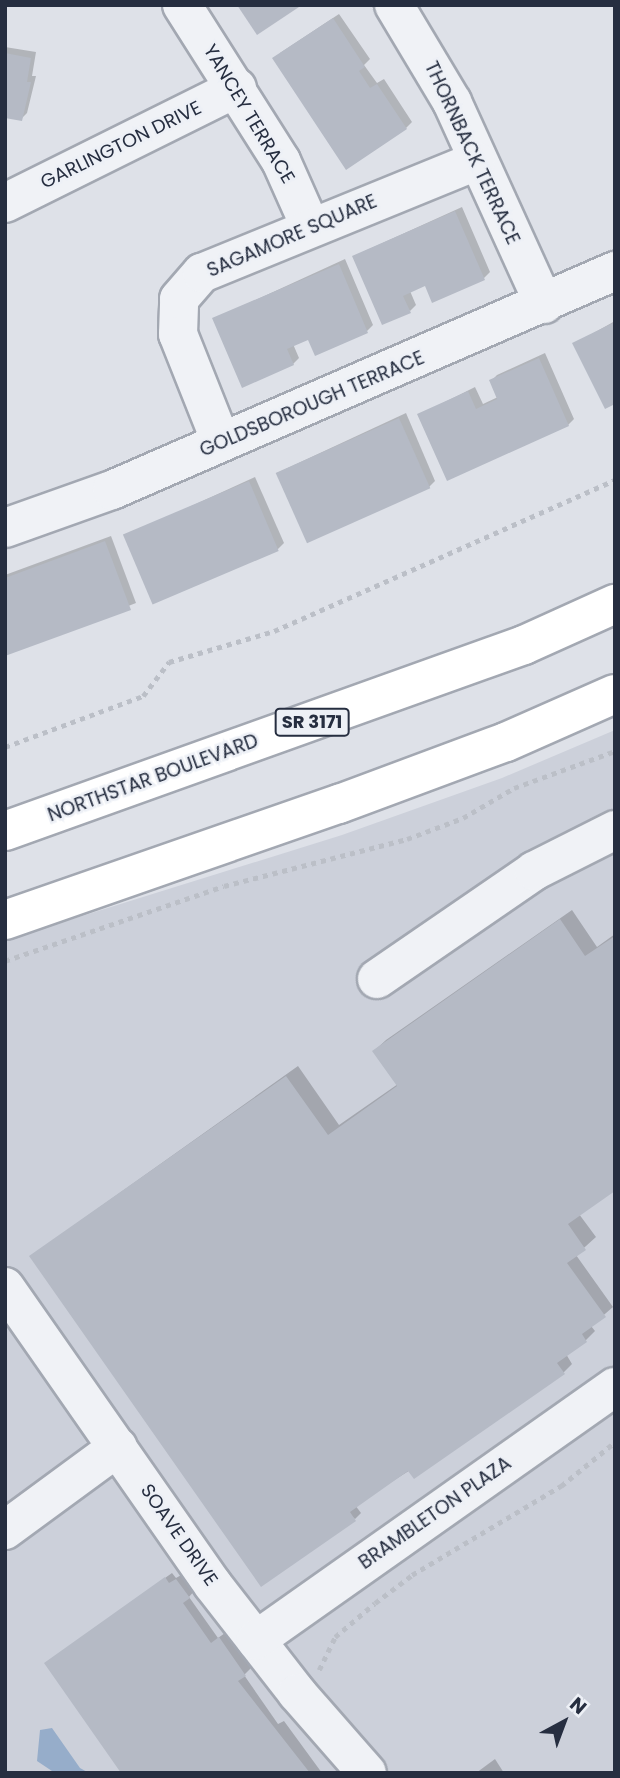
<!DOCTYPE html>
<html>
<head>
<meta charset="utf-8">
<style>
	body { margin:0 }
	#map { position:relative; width:620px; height:1778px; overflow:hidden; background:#dee1e8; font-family:Poppins,sans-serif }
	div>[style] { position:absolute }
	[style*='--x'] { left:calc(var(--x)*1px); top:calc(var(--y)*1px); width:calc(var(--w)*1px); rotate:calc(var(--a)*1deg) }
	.built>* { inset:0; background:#ccd0da }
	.water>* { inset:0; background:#96adca }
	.shadow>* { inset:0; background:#0003 }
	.building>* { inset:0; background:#b5bac5; transform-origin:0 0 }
	.path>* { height:4.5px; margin-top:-2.25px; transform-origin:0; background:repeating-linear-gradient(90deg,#bbbfc7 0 5px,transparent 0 10px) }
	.roads { filter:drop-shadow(2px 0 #a3a8b2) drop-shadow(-2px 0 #a3a8b2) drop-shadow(0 2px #a3a8b2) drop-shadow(0 -2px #a3a8b2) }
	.minor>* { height:38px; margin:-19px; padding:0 19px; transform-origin:19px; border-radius:19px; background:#f0f2f6 }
	.major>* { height:38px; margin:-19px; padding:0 19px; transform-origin:19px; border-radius:19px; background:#fff }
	span { translate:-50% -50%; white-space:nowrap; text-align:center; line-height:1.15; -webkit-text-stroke:5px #edf0f6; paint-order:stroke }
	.shield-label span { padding:2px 5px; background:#edf0f6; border:2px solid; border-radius:5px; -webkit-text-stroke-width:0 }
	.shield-label { font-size:18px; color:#262e40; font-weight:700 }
	.street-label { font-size:19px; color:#262e40 }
	.frame { position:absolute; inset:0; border:7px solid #262e40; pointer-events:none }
	.north { position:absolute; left:529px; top:1687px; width:70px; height:70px; -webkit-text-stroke:5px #edf0f6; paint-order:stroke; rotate:41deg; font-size:19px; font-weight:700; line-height:28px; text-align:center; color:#262e40 }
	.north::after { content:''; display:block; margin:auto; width:24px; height:32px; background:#262e40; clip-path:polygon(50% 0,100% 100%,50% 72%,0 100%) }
</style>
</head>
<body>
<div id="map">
	<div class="built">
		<i style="clip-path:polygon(615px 730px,615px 1773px,5px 1773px,5px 940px,342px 835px,502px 778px)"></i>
	</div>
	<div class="water">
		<i style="clip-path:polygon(52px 1728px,80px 1768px,89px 1773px,55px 1773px,37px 1761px,40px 1730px)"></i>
	</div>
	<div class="shadow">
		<i style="clip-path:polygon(339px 14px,370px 59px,364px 65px,377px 83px,384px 79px,412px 122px,406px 128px,280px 53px)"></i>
		<i style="clip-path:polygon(5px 47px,36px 52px,32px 76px,36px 76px,27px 113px,21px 119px,5px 116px)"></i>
		<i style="clip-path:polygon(462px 207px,490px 272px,484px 278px,426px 284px,410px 291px,416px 305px,410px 311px,354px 256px)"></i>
		<i style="clip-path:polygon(345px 259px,373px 325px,367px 331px,309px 337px,293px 344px,299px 358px,293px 364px,214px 319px)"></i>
		<i style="clip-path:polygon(615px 321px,615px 402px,574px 344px)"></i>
		<i style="clip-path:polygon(545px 353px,574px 419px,568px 425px,419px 415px,475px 387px,483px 404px,498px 397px,491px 381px,497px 375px)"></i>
		<i style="clip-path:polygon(406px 413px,435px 481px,429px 487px,277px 473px)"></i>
		<i style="clip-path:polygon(255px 477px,284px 543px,278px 549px,126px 536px)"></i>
		<i style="clip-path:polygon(111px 536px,136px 603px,5px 654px,5px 575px)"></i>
		<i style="clip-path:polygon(572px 910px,597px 947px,615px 934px,615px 1189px,579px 1214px,596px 1237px,576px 1255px,613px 1307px,591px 1326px,595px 1331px,586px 1340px,566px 1354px,572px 1364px,563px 1373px,355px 1505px,361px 1513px,355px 1519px,31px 1256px,298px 1066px,339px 1125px,398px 1084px,374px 1051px,386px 1040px)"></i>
		<i style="clip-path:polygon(172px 1573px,176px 1578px,183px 1574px,195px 1590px,189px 1597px,218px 1638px,225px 1633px,251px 1668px,244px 1675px,278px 1724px,284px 1721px,322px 1773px,123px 1773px,46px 1663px)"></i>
		<i style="clip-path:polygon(495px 1759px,504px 1773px,476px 1773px)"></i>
	</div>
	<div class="building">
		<i style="clip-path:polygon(237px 5px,302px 5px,257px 35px)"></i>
		<i style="clip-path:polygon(333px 18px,365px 67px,359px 71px,370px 88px,377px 84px,407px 129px,346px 170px,272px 58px)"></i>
		<i style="clip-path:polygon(5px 53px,31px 58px,27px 82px,31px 82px,22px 121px,5px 118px)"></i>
		<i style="clip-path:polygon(455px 211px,485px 280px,432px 303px,425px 286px,403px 296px,411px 313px,382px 325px,352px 256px)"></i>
		<i style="clip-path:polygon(339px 264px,368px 333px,315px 356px,308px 340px,287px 349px,294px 365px,242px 388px,212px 318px)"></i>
		<i style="clip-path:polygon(615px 322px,615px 404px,605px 409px,572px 343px)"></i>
		<i style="clip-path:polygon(539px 358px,569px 426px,447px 481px,417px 414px,468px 391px,476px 409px,497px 399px,489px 380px)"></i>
		<i style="left:399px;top:418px;width:77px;height:135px;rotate:66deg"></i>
		<i style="left:249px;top:481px;width:76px;height:137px;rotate:67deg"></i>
		<i style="clip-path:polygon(105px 541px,131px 610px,5px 656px,5px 578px)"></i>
		<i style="clip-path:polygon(560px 919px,585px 956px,615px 936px,615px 1191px,568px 1224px,586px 1250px,567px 1263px,606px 1317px,582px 1334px,587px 1342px,557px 1363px,565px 1374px,414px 1479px,408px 1471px,350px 1512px,356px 1521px,261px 1587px,29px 1256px,286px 1076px,328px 1135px,397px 1086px,372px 1051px)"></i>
		<i style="clip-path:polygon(165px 1577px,169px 1583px,176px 1579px,190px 1598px,183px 1603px,211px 1643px,219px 1637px,246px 1676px,238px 1681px,310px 1773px,121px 1773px,44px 1663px)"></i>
	</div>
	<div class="path">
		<i style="--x:5;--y:747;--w:147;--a:-20.3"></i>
		<i style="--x:143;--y:696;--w:43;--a:-52.6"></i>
		<i style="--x:169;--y:662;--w:109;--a:-16.4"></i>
		<i style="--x:274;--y:631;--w:373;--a:-23.9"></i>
		<i style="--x:5;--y:961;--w:231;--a:-18.9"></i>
		<i style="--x:224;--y:886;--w:189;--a:-14.4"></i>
		<i style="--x:407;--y:839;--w:60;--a:-20.6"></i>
		<i style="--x:463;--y:818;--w:59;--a:-30.5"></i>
		<i style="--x:514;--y:788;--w:108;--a:-20.1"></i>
		<i style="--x:319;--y:1670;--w:37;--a:-64"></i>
		<i style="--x:335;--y:1637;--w:52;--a:-40.4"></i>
		<i style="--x:375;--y:1603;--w:46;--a:-37.1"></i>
		<i style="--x:412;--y:1575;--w:174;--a:-30.9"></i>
		<i style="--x:561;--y:1486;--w:70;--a:-39.2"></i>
	</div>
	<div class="roads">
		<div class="minor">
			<i style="--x:182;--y:5;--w:185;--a:57.6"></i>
			<i style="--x:281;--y:161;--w:71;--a:66"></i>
			<i style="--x:394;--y:5;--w:113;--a:59.1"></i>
			<i style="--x:452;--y:102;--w:222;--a:65.5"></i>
			<i style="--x:5;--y:203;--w:259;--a:-26.4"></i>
			<i style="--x:221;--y:442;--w:116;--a:-111.7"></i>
			<i style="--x:178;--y:334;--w:35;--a:-88"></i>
			<i style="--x:179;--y:299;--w:35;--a:-49"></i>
			<i style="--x:202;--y:273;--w:296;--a:-22.2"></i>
			<i style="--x:5;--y:528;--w:114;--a:-19.6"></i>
			<i style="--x:112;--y:490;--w:549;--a:-23.53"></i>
			<i style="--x:377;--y:979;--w:191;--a:-34.5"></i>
			<i style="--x:534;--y:871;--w:91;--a:-26.8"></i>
			<i style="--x:5;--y:1287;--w:363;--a:55.1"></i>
			<i style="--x:213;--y:1585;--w:137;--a:52.1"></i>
			<i style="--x:297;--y:1693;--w:106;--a:48.8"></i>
			<i style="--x:5;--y:1530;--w:140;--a:-36.3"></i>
			<i style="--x:256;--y:1640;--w:439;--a:-35.2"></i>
		</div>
		<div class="major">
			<i style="--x:5;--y:831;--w:551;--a:-19.72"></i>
			<i style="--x:524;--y:645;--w:100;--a:-24.3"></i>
			<i style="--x:5;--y:920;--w:354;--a:-19.2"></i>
			<i style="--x:339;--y:804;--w:178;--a:-20.4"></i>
			<i style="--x:506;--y:742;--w:119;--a:-23.8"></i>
		</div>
	</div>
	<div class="shield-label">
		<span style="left:312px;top:722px">SR 3171</span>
	</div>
	<div class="street-label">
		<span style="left:249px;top:114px;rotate:59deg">YANCEY TERRACE</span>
		<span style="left:121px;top:145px;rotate:-26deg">GARLINGTON DRIVE</span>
		<span style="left:472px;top:153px;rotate:65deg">THORNBACK TERRACE</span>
		<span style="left:292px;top:236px;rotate:-23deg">SAGAMORE SQUARE</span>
		<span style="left:312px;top:404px;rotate:-23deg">GOLDSBOROUGH TERRACE</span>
		<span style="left:153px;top:778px;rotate:-20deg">NORTHSTAR BOULEVARD</span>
		<span style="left:435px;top:1513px;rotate:-35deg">BRAMBLETON PLAZA</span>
		<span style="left:179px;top:1535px;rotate:55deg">SOAVE DRIVE</span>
	</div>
	<div class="frame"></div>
	<div class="north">N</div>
</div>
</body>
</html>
